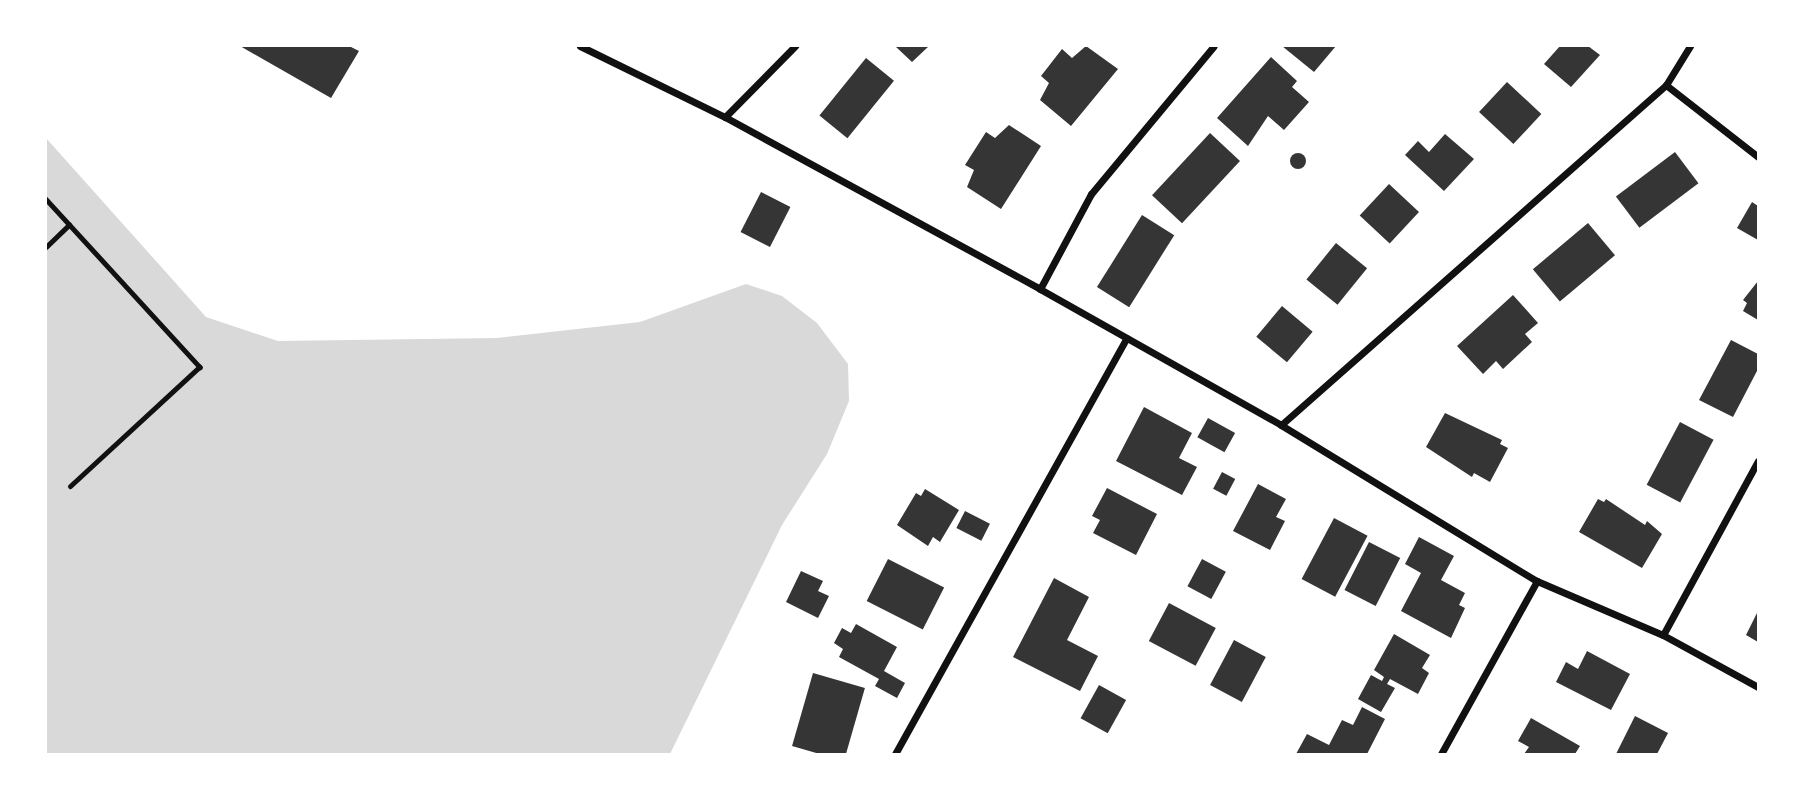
<!DOCTYPE html>
<html>
<head>
<meta charset="utf-8">
<style>
	body { margin:0 }
	#map { position:relative; width:1804px; height:800px; overflow:hidden; background:#fff; font-family:Mulish,sans-serif }
	div>[style] { position:absolute }
	[style*='--x'] { left:calc(var(--x)*1px); top:calc(var(--y)*1px); width:calc(var(--w)*1px); rotate:calc(var(--a)*1deg) }
	.water>* { inset:0; background:#d9d9d9 }
	.building>* { inset:0; background:#353535; transform-origin:0 0 }
	.round { border-radius:50% }
	.path>* { height:4.5px; margin:-2.25px; padding:0 2.25px; transform-origin:2.25px; border-radius:2.25px; background:#111 }
	.minor>* { height:7px; margin:-3.5px; padding:0 3.5px; transform-origin:3.5px; border-radius:3.5px; background:#111 }
	span { translate:-50% -50%; white-space:nowrap; text-align:center; line-height:1.15; -webkit-text-stroke:6px #fff; paint-order:stroke }
	.frame { position:absolute; inset:0; border:47px solid #fff; pointer-events:none }
</style>
</head>
<body>
<div id="map">
	<div class="water">
		<i style="clip-path:polygon(46px 138px,206px 317px,278px 341px,497px 338px,640px 322px,746px 284px,782px 296px,817px 323px,848px 364px,849px 401px,827px 454px,782px 525px,670px 754px,46px 754px)"></i>
	</div>
	<div class="building">
		<i style="clip-path:polygon(240px 46px,349px 46px,359px 51px,331px 98px)"></i>
		<i style="clip-path:polygon(895px 46px,929px 46px,912px 62px)"></i>
		<i style="clip-path:polygon(1086px 46px,1118px 69px,1071px 126px,1040px 100px,1049px 83px,1041px 76px,1062px 49px,1072px 58px)"></i>
		<i style="clip-path:polygon(1282px 46px,1336px 46px,1314px 72px)"></i>
		<i style="clip-path:polygon(1560px 46px,1588px 46px,1600px 55px,1571px 87px,1544px 64px)"></i>
		<i style="clip-path:polygon(1271px 57px,1297px 81px,1292px 87px,1309px 102px,1284px 130px,1268px 116px,1248px 146px,1217px 118px)"></i>
		<i style="left:866px;top:58px;width:36px;height:74px;rotate:39deg"></i>
		<i style="left:1507px;top:82px;width:47px;height:41px;rotate:43deg"></i>
		<i style="clip-path:polygon(1009px 125px,1041px 146px,1001px 209px,967px 187px,974px 170px,965px 165px,986px 132px,995px 138px)"></i>
		<i style="left:1210px;top:133px;width:41px;height:85px;rotate:43deg"></i>
		<i style="clip-path:polygon(1445px 134px,1474px 159px,1444px 191px,1405px 155px,1418px 141px,1429px 152px)"></i>
		<i style="left:1675px;top:152px;width:39px;height:74px;rotate:53deg"></i>
		<i class="round" style="left:1290px;top:153px;width:16px;height:16px"></i>
		<i style="left:1389px;top:184px;width:41px;height:43px;rotate:43deg"></i>
		<i style="left:761px;top:192px;width:33px;height:45px;rotate:27deg"></i>
		<i style="clip-path:polygon(1752px 202px,1758px 206px,1758px 240px,1737px 228px)"></i>
		<i style="left:1142px;top:215px;width:38px;height:85px;rotate:32deg"></i>
		<i style="left:1588px;top:223px;width:42px;height:72px;rotate:50deg"></i>
		<i style="left:1336px;top:243px;width:40px;height:47px;rotate:39deg"></i>
		<i style="clip-path:polygon(1758px 281px,1758px 320px,1743px 311px,1747px 303px,1743px 300px)"></i>
		<i style="clip-path:polygon(1513px 295px,1538px 323px,1525px 334px,1532px 342px,1503px 369px,1496px 361px,1483px 374px,1457px 346px)"></i>
		<i style="left:1282px;top:306px;width:40px;height:40px;rotate:40deg"></i>
		<i style="clip-path:polygon(1731px 340px,1758px 354px,1758px 369px,1733px 417px,1699px 400px)"></i>
		<i style="clip-path:polygon(1144px 407px,1192px 433px,1179px 458px,1197px 467px,1182px 495px,1116px 461px)"></i>
		<i style="clip-path:polygon(1445px 413px,1502px 440px,1500px 444px,1508px 448px,1490px 482px,1474px 473px,1472px 477px,1426px 447px)"></i>
		<i style="left:1208px;top:418px;width:31px;height:22px;rotate:29deg"></i>
		<i style="left:1680px;top:422px;width:38px;height:71px;rotate:28deg"></i>
		<i style="left:1222px;top:472px;width:15px;height:19px;rotate:28deg"></i>
		<i style="clip-path:polygon(1258px 484px,1286px 499px,1276px 517px,1285px 521px,1270px 550px,1233px 531px)"></i>
		<i style="clip-path:polygon(1107px 488px,1157px 514px,1136px 555px,1093px 533px,1100px 520px,1092px 516px)"></i>
		<i style="clip-path:polygon(925px 489px,959px 510px,940px 542px,933px 537px,928px 546px,897px 525px,916px 493px,921px 496px)"></i>
		<i style="clip-path:polygon(1598px 499px,1604px 502px,1606px 499px,1645px 525px,1647px 521px,1662px 534px,1642px 568px,1579px 532px)"></i>
		<i style="left:965px;top:511px;width:28px;height:19px;rotate:27deg"></i>
		<i style="left:1334px;top:518px;width:38px;height:69px;rotate:28deg"></i>
		<i style="clip-path:polygon(1419px 537px,1454px 556px,1441px 580px,1465px 593px,1459px 605px,1465px 608px,1451px 638px,1401px 611px,1421px 573px,1405px 564px)"></i>
		<i style="left:1369px;top:542px;width:35px;height:54px;rotate:27deg"></i>
		<i style="left:888px;top:559px;width:63px;height:47px;rotate:27deg"></i>
		<i style="left:1202px;top:559px;width:27px;height:31px;rotate:28deg"></i>
		<i style="clip-path:polygon(801px 571px,823px 581px,818px 591px,829px 596px,818px 618px,786px 602px)"></i>
		<i style="clip-path:polygon(1054px 578px,1089px 597px,1067px 640px,1098px 656px,1080px 691px,1013px 657px)"></i>
		<i style="left:1169px;top:603px;width:53px;height:43px;rotate:28deg"></i>
		<i style="clip-path:polygon(1758px 611px,1758px 642px,1746px 635px)"></i>
		<i style="clip-path:polygon(856px 624px,897px 647px,884px 671px,905px 683px,897px 698px,875px 686px,879px 679px,839px 657px,843px 649px,834px 643px,842px 628px,851px 633px)"></i>
		<i style="clip-path:polygon(1394px 634px,1430px 655px,1422px 668px,1429px 673px,1418px 694px,1390px 679px,1387px 684px,1395px 688px,1381px 712px,1358px 699px,1371px 675px,1382px 681px,1384px 677px,1374px 670px)"></i>
		<i style="left:1234px;top:640px;width:36px;height:51px;rotate:28deg"></i>
		<i style="clip-path:polygon(1587px 651px,1630px 674px,1611px 710px,1556px 682px,1566px 662px,1578px 669px)"></i>
		<i style="left:813px;top:673px;width:54px;height:76px;rotate:16deg"></i>
		<i style="left:1099px;top:685px;width:31px;height:38px;rotate:29deg"></i>
		<i style="clip-path:polygon(1362px 707px,1385px 719px,1367px 754px,1296px 754px,1307px 734px,1329px 745px,1342px 720px,1353px 725px)"></i>
		<i style="clip-path:polygon(1635px 716px,1668px 733px,1657px 754px,1616px 754px)"></i>
		<i style="clip-path:polygon(1531px 718px,1580px 746px,1575px 754px,1524px 754px,1529px 747px,1518px 741px)"></i>
	</div>
	<div class="path">
		<i style="--x:46;--y:199;--w:228;--a:47.5"></i>
		<i style="--x:200;--y:367;--w:176;--a:137.3"></i>
		<i style="--x:46;--y:247;--w:32;--a:-44"></i>
	</div>
	<div class="minor">
		<i style="--x:580;--y:46;--w:161;--a:26.1"></i>
		<i style="--x:725;--y:117;--w:359;--a:28.6"></i>
		<i style="--x:1040;--y:289;--w:277;--a:29.4"></i>
		<i style="--x:1281;--y:425;--w:300;--a:31.4"></i>
		<i style="--x:1537;--y:581;--w:137;--a:23.2"></i>
		<i style="--x:1663;--y:635;--w:108;--a:28.7"></i>
		<i style="--x:1666;--y:85;--w:117;--a:38"></i>
		<i style="--x:725;--y:117;--w:100;--a:-45.4"></i>
		<i style="--x:1040;--y:289;--w:108;--a:-61.8"></i>
		<i style="--x:1091;--y:194;--w:192;--a:-50.3"></i>
		<i style="--x:1281;--y:425;--w:514;--a:-41.45"></i>
		<i style="--x:1666;--y:85;--w:46;--a:-58.4"></i>
		<i style="--x:1663;--y:635;--w:198;--a:-61.4"></i>
		<i style="--x:895;--y:754;--w:476;--a:-60.9"></i>
		<i style="--x:1441;--y:754;--w:198;--a:-61"></i>
	</div>
	<div class="frame"></div>
</div>
</body>
</html>
